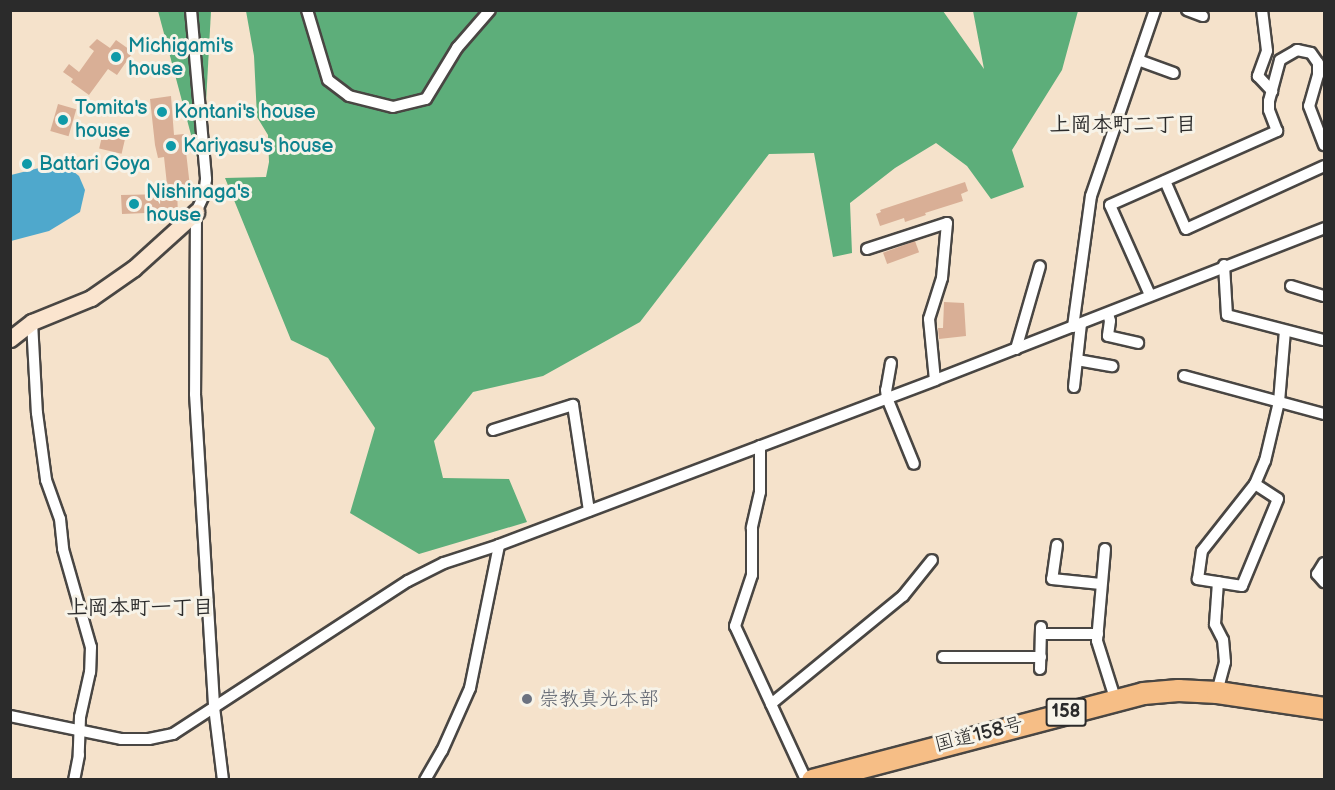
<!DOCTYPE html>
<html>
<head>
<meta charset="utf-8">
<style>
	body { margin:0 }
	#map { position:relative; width:1335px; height:790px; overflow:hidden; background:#f5e2cb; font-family:"Balsamiq Sans","Klee One",sans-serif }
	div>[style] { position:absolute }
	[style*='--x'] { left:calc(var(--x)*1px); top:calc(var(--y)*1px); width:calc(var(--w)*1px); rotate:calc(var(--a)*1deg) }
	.forest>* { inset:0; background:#5dae7a }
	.water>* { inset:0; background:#4fa8cc }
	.building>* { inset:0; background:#d9af96; transform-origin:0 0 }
	.roads { filter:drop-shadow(2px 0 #494643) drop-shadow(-2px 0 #494643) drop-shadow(0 2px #494643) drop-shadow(0 -2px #494643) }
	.street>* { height:10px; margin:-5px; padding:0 5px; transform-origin:5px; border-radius:5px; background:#fff }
	.secondary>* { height:15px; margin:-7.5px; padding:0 7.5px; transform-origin:7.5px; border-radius:7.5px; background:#fbe5cf }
	.highway>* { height:21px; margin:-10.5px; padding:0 10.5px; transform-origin:10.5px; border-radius:10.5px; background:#f6be86 }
	.dots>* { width:16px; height:16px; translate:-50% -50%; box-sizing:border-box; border:3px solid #f7f3e8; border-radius:50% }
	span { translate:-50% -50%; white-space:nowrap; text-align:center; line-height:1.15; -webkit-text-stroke:6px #f7f3e8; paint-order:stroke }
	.shield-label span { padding:2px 4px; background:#f7f3e8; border:2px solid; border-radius:4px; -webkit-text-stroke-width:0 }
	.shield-label { font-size:18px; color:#2b2b2b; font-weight:700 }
	.culture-label { font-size:20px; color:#0d838f }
	.left { translate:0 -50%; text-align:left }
	.worship-label { font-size:20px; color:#5b616d }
	.street-label { font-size:20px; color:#2b2b2b }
	.neighbourhood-label { font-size:21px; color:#2b2b2b; font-weight:700 }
	.frame { position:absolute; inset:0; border:12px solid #2b2b2b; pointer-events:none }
</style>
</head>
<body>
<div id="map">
	<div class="forest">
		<i style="clip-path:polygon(158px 11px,211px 11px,202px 176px)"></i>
		<i style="clip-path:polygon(246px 11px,943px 11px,984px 69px,973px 11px,1078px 11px,1062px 70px,1012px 150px,1024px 187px,991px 199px,967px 166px,936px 143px,895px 168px,850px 203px,852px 253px,833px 257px,814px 153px,769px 154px,640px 322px,543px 376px,473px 392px,434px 441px,443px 478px,509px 479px,527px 522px,419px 554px,350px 513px,375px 428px,328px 358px,291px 340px,225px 178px,266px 177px,269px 162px,268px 135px,257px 117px,254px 56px)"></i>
	</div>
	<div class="water">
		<i style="clip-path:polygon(51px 165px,69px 168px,79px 176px,85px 190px,80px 212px,49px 231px,11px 241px,11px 175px)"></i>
	</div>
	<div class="building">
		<i style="clip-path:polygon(97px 39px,110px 48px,116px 40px,133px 52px,117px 75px,108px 69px,89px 95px,71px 82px,73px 79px,63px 72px,69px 64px,79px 72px,94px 51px,89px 47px)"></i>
		<i style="clip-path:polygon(171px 96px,174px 135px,184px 134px,190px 187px,177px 189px,178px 216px,174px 218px,171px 219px,170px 212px,122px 214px,121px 195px,168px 194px,164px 157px,158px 158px,155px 145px,150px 99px)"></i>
		<i style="left:58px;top:104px;width:19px;height:28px;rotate:16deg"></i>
		<i style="left:103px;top:132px;width:23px;height:17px;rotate:13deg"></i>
		<i style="clip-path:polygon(965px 182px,968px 191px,961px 194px,963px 201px,925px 213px,926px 215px,905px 222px,904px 218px,880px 226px,876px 214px,881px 212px,880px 210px)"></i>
		<i style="left:915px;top:241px;width:12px;height:34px;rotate:70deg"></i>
		<i style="clip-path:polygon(944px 302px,964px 303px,966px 336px,939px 339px,938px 328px,943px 328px)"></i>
	</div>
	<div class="roads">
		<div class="street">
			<i style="--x:191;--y:10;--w:170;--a:84.9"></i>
			<i style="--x:206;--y:179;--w:16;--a:97"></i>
			<i style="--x:204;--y:195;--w:19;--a:115"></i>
			<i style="--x:196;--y:212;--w:182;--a:90.3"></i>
			<i style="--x:195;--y:394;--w:314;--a:86.5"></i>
			<i style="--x:214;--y:707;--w:74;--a:83"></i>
			<i style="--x:307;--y:10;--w:73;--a:73.3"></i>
			<i style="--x:328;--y:80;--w:26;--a:37"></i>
			<i style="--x:349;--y:96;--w:45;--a:14"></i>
			<i style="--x:393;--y:107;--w:34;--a:-14"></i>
			<i style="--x:426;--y:99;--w:60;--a:-58.7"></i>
			<i style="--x:457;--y:48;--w:50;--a:-49"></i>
			<i style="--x:1187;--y:10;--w:17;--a:21"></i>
			<i style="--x:1262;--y:10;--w:41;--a:83"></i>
			<i style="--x:1267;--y:51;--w:27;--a:110"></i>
			<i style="--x:1258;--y:76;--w:21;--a:47"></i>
			<i style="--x:1138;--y:60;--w:38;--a:20"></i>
			<i style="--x:1165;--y:181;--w:52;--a:66.4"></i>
			<i style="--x:1186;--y:229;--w:152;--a:-24.5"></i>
			<i style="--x:867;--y:249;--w:84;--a:-18"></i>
			<i style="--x:947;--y:223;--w:55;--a:95.2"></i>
			<i style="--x:942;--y:278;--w:43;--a:107.6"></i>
			<i style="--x:929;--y:319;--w:61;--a:84.4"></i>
			<i style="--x:1224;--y:265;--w:50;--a:86.6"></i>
			<i style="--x:1227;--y:315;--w:100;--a:14.5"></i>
			<i style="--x:1291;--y:286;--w:34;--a:17"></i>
			<i style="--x:1150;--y:295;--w:98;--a:-114"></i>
			<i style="--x:1110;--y:205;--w:183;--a:-23.9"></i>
			<i style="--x:1277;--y:131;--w:22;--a:-111"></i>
			<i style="--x:1269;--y:110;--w:9;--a:-90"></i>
			<i style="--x:1269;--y:101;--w:42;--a:-75"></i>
			<i style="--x:1280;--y:60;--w:20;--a:-30"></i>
			<i style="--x:1297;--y:50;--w:14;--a:12"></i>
			<i style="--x:1311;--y:53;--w:12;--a:55"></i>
			<i style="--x:1318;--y:63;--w:12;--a:90"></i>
			<i style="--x:1318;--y:75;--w:32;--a:106"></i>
			<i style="--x:1309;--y:106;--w:42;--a:69"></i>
			<i style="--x:1108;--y:314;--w:7;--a:74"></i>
			<i style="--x:1110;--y:321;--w:15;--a:98"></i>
			<i style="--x:1108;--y:336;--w:31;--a:13"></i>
			<i style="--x:32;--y:322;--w:91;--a:86.9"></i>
			<i style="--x:37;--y:413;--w:68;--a:82.3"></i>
			<i style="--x:46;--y:480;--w:41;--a:70.3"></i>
			<i style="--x:60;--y:519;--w:30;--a:84"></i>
			<i style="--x:63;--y:549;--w:102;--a:74.1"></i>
			<i style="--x:91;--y:647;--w:25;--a:92"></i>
			<i style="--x:90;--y:672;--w:46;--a:102.5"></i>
			<i style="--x:80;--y:717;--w:38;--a:92"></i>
			<i style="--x:79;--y:755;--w:25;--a:101"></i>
			<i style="--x:1073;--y:327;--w:132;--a:-82.2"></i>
			<i style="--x:1091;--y:196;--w:197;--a:-71"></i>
			<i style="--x:1016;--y:349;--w:86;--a:-73.9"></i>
			<i style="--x:1077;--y:360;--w:36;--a:10"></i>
			<i style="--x:891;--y:363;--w:27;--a:100"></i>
			<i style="--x:886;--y:390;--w:8;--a:83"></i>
			<i style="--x:887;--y:398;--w:71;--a:67.8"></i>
			<i style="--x:1184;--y:376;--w:145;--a:15.2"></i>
			<i style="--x:1074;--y:387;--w:63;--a:-83.7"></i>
			<i style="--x:493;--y:430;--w:84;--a:-17.4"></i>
			<i style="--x:573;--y:405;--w:107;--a:81.4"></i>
			<i style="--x:760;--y:446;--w:46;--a:90"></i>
			<i style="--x:760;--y:492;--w:37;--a:103"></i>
			<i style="--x:752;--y:528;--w:47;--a:90"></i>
			<i style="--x:752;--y:575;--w:54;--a:108.4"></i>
			<i style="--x:735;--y:626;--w:170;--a:65.2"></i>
			<i style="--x:1255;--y:484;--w:27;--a:33"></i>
			<i style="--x:1278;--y:499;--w:94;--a:112.5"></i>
			<i style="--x:1242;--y:586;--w:45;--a:-171"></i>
			<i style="--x:1198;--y:579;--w:28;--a:-82"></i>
			<i style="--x:1202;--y:551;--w:85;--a:-51.7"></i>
			<i style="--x:1255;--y:484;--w:25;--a:-67"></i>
			<i style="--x:1265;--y:461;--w:61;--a:-76.7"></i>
			<i style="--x:1279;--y:402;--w:71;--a:-85.2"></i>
			<i style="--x:1057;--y:545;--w:34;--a:98"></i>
			<i style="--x:1052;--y:579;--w:49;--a:5.8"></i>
			<i style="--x:1105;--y:549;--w:92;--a:95"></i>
			<i style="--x:1097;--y:641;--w:60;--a:72.5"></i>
			<i style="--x:1324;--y:563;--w:13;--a:122"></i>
			<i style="--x:1317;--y:574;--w:11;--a:49"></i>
			<i style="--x:1041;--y:634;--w:57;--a:0"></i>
			<i style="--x:943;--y:657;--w:98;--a:0"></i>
			<i style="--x:1040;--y:669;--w:42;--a:-88.6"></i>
			<i style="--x:1217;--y:692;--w:31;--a:-75"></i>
			<i style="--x:1225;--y:662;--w:22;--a:-95"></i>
			<i style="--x:1223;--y:640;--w:18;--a:-117"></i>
			<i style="--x:1215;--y:624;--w:42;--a:-85.9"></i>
			<i style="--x:771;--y:704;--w:171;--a:-39.3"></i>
			<i style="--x:903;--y:596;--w:46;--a:-51.1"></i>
			<i style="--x:10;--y:716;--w:113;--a:11.7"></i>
			<i style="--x:121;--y:739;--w:28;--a:0"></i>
			<i style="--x:149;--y:739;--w:25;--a:-12"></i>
			<i style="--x:173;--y:734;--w:280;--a:-33.1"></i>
			<i style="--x:408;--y:581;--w:40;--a:-26.6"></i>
			<i style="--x:444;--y:563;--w:58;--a:-18.1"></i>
			<i style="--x:499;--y:545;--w:466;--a:-20.7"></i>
			<i style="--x:935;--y:380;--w:418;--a:-21.3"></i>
			<i style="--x:425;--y:780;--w:34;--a:-60"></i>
			<i style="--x:442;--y:751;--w:69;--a:-66"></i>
			<i style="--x:470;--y:688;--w:146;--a:-78.5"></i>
		</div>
		<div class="secondary">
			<i style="--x:10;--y:339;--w:28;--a:-38"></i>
			<i style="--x:32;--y:322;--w:64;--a:-22.1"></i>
			<i style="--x:91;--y:298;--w:52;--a:-34.9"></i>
			<i style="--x:134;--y:268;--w:84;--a:-42.1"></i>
		</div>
		<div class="highway">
			<i style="--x:812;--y:780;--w:342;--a:-14.7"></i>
			<i style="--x:1143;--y:693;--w:35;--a:-5"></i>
			<i style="--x:1178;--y:690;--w:39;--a:3"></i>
			<i style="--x:1217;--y:692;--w:108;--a:8.5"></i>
		</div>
	</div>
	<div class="dots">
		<i style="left:116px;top:57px;background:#0f9aa8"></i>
		<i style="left:162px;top:112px;background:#0f9aa8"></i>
		<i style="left:63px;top:120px;background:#0f9aa8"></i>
		<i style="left:171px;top:146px;background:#0f9aa8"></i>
		<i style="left:27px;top:164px;background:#0f9aa8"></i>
		<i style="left:134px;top:204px;background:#0f9aa8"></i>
		<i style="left:527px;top:699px;background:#6b7280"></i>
	</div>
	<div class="shield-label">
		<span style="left:1066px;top:712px">158</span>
	</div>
	<div class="culture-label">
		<span class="left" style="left:128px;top:58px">Michigami's<br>house</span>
		<span class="left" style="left:75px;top:120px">Tomita's<br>house</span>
		<span class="left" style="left:174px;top:112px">Kontani's house</span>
		<span class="left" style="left:183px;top:146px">Kariyasu's house</span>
		<span class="left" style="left:39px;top:164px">Battari Goya</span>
		<span class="left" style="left:146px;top:204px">Nishinaga's<br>house</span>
	</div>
	<div class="worship-label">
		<span class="left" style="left:539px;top:699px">崇教真光本部</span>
	</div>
	<div class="street-label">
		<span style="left:979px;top:735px;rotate:-14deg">国道158号</span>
	</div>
	<div class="neighbourhood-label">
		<span style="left:1123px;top:125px">上岡本町二丁目</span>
		<span style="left:140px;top:608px">上岡本町一丁目</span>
	</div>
	<div class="frame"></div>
</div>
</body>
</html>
